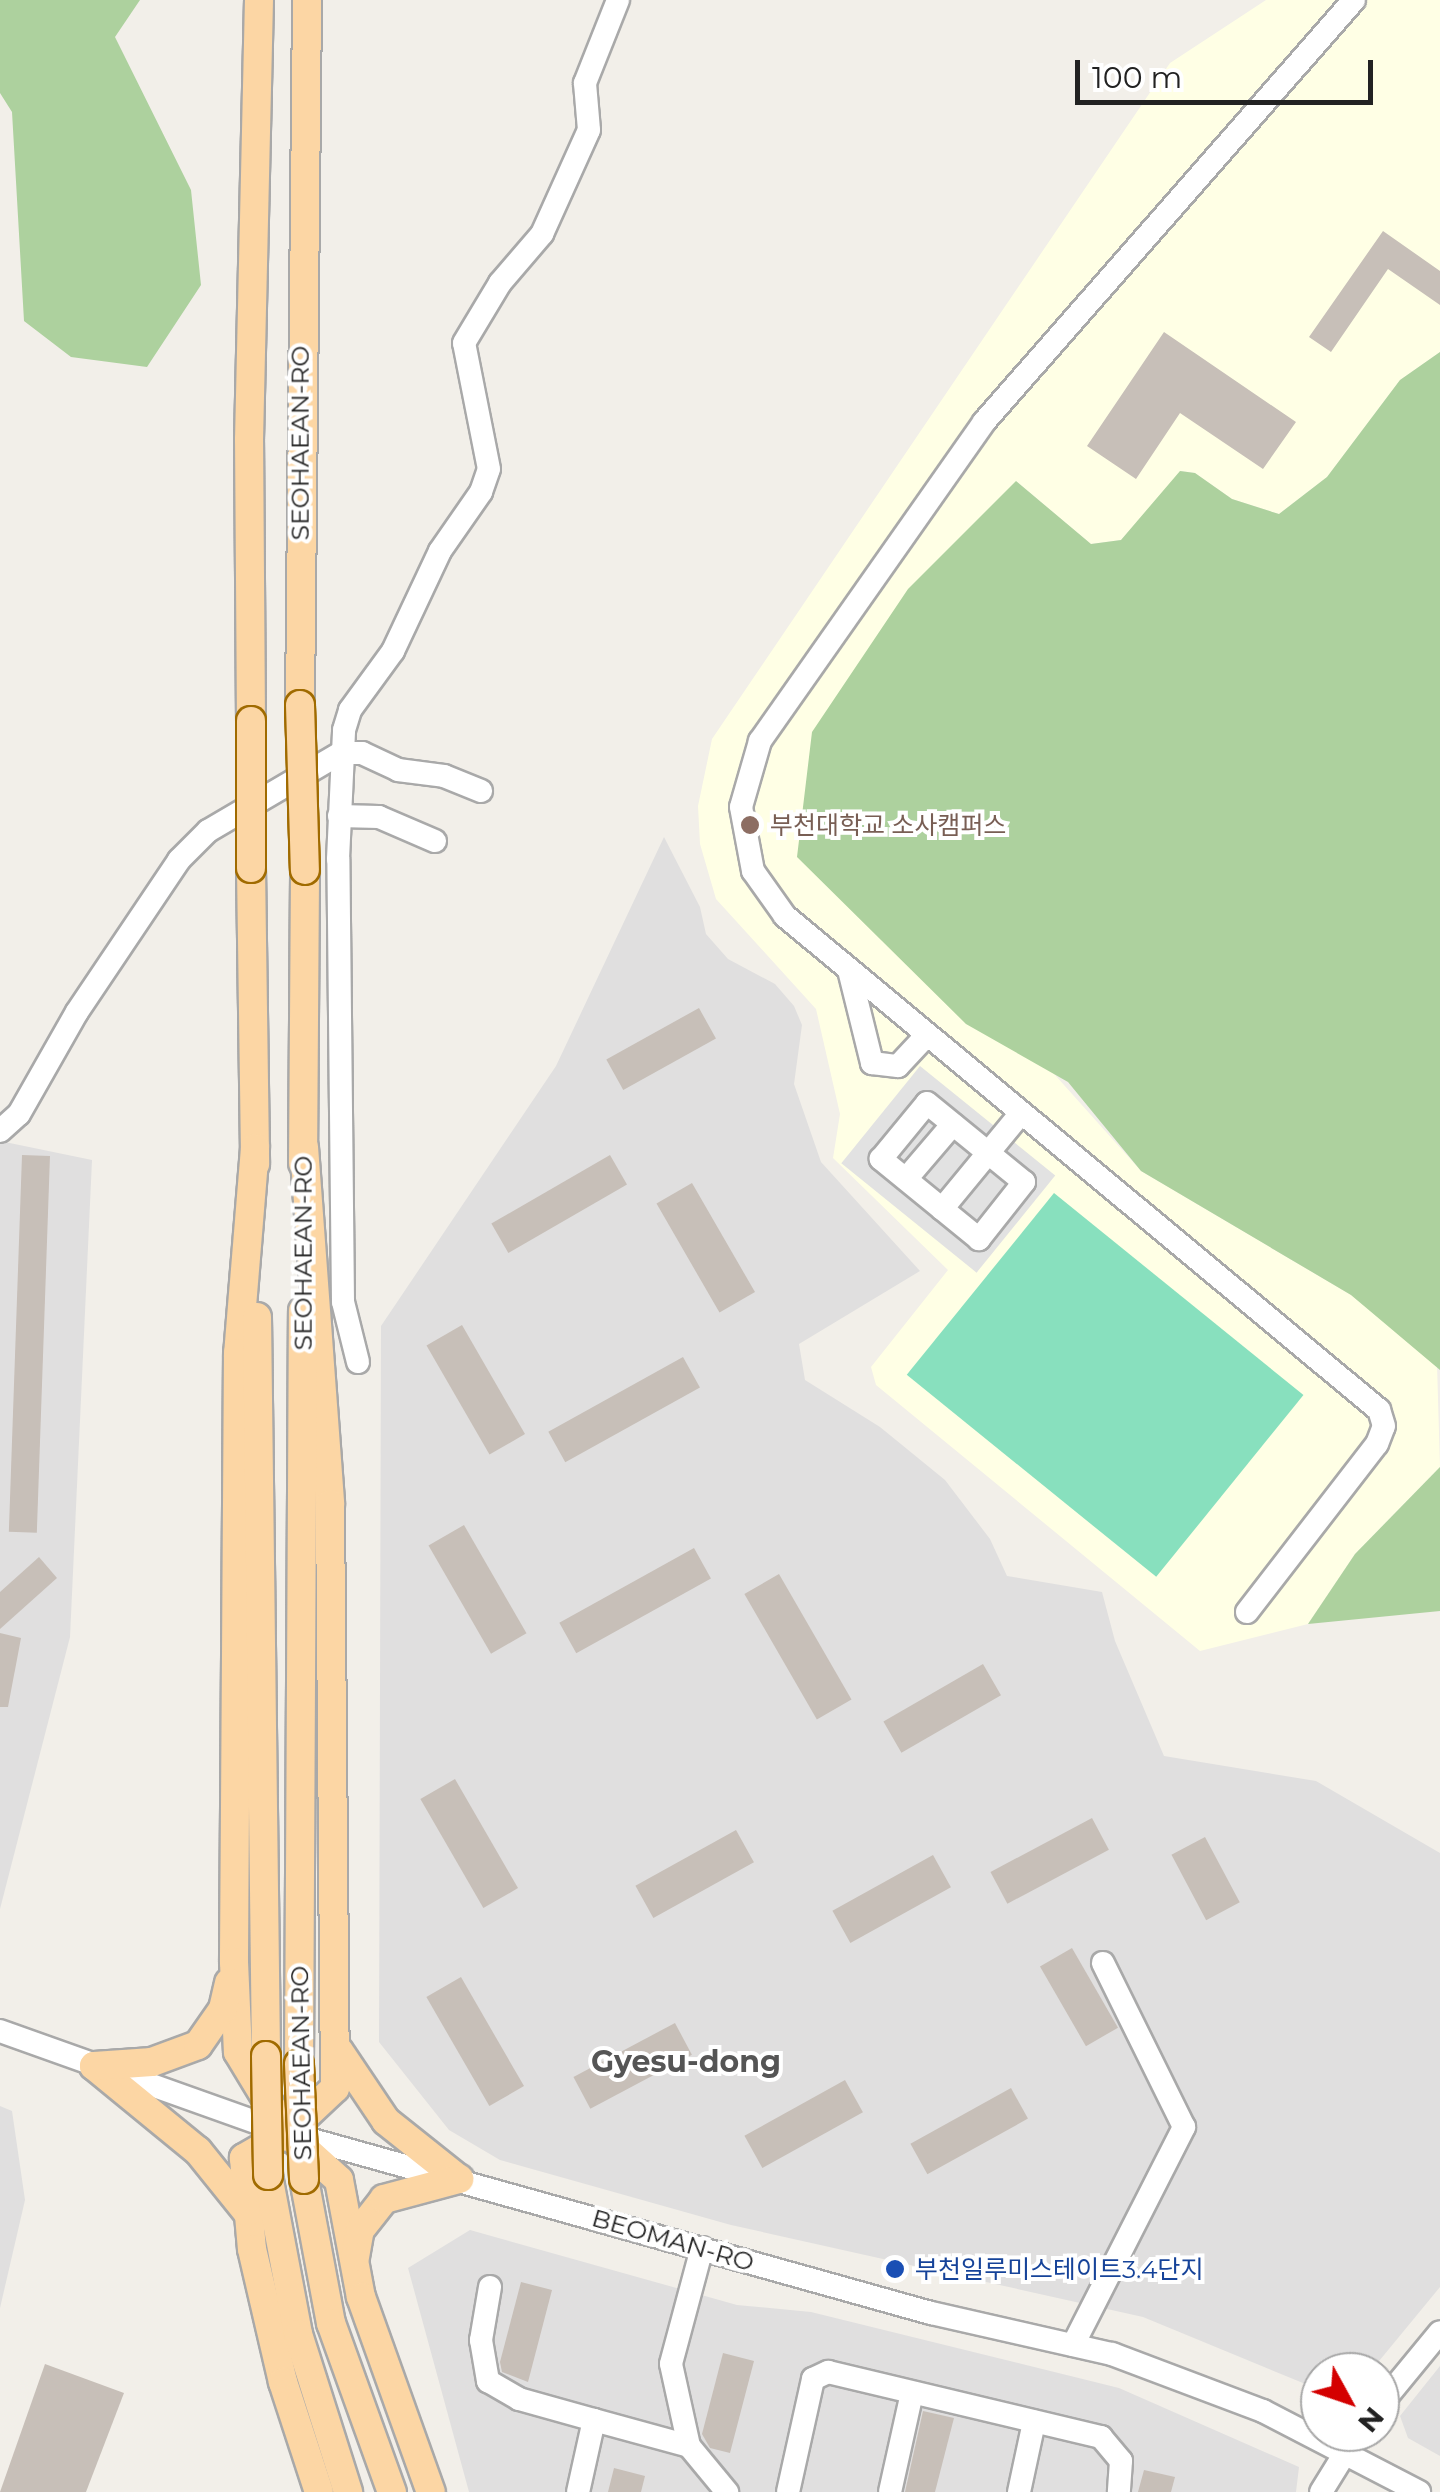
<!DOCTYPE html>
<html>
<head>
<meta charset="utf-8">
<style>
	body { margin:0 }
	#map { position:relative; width:1440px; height:2492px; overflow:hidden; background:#f2efe9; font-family:Montserrat,"Noto Sans KR",sans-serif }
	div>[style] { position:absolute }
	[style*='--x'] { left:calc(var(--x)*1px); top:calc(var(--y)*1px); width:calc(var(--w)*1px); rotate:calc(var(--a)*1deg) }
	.residential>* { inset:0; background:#e0dfdf }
	.education>* { inset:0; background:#ffffe5 }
	.forest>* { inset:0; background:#add19e }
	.pitch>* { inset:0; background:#88e0be; transform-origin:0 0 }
	.parking>* { inset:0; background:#e2e2e2; transform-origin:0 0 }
	.building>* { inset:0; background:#c7bfb8; transform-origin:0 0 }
	.roads { filter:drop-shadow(2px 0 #a9a9a9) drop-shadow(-2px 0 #a9a9a9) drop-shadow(0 2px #a9a9a9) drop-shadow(0 -2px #a9a9a9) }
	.minor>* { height:22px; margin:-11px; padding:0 11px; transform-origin:11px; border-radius:11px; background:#fff }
	.major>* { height:28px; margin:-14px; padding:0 14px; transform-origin:14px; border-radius:14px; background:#fcd6a4 }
	.bridges { filter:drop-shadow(2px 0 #a06b00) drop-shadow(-2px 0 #a06b00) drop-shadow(0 2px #a06b00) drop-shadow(0 -2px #a06b00) }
	.major-bridge>* { height:28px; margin:-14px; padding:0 14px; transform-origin:14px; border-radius:14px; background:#fcd6a4 }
	.dots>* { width:28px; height:28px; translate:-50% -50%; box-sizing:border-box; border:5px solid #fff; border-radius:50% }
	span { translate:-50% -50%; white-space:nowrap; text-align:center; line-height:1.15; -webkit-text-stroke:8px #fff; paint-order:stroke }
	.street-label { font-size:25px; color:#222 }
	.education-label { font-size:25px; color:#785e54 }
	.left { translate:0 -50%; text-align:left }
	.transit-label { font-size:25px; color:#164399 }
	.quarter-label { font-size:30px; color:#555; font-weight:700 }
	.north { position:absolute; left:1300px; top:2352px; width:100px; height:100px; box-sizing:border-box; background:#fff; border:2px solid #a7a7a7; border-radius:50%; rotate:130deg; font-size:28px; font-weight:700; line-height:40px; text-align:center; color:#222 }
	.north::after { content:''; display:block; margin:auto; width:35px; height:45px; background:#d40000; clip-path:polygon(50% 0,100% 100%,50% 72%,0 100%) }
	.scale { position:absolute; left:1075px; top:60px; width:298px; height:45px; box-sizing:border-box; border:5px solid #222; border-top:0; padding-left:12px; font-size:30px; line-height:35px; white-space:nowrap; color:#222; -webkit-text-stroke:8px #fff; paint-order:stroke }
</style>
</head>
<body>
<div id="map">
	<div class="residential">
		<i style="clip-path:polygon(664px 837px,700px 907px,706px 934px,728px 959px,775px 984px,794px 1006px,802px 1025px,794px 1084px,821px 1162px,920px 1271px,799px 1344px,805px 1380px,880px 1427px,945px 1480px,990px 1539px,1007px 1576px,1102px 1592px,1115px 1641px,1164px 1756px,1316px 1781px,1440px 1853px,1440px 2287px,1370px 2372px,1320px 2372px,1320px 2390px,1143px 2317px,731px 2225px,500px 2160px,449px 2130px,379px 2042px,381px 1326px,556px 1066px)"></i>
		<i style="clip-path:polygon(0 1141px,92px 1160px,70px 1637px,0 1909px)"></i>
		<i style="clip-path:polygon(0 2106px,12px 2111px,25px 2200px,0 2308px)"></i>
		<i style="clip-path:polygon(470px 2230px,737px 2305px,811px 2312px,1119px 2388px,1299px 2467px,1296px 2492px,469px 2492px,408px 2268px)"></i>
		<i style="clip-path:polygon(1440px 2366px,1440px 2456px,1408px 2438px,1400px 2416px)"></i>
	</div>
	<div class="education">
		<i style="clip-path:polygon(1266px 0,1440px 0,1440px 352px,1400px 380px,1327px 477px,1279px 514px,1232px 499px,1195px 473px,1181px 471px,1121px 540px,1091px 544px,1016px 481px,1047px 1066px,1141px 1171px,1351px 1295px,1437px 1364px,1440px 1467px,1355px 1554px,1308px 1624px,1200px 1651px,876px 1385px,871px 1367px,948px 1270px,833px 1158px,840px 1114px,816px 1009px,716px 899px,700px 844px,698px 806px,712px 739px,1170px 63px)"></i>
	</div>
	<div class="forest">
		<i style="clip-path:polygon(0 0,140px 0,115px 37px,191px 190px,201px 285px,147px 367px,71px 357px,24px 321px,12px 112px,0 93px)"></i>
		<i style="clip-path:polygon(1440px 352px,1440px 1370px,1351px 1295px,1141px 1171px,1068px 1082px,966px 1024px,797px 857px,812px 732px,908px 589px,1016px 481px,1091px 544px,1121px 540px,1180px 471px,1195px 473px,1232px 499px,1279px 514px,1327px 477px,1400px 380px)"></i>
		<i style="clip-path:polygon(1440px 1467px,1440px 1611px,1308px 1624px,1355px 1554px)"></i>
	</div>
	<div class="pitch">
		<i style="left:1054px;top:1193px;width:321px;height:234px;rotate:39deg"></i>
	</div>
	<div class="parking">
		<i style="left:920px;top:1066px;width:174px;height:125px;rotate:39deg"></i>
	</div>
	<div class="building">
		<i style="clip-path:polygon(1383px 231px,1440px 271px,1440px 305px,1388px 269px,1331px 352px,1309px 337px)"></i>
		<i style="clip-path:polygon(1164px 332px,1296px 422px,1263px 469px,1180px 413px,1136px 479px,1087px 446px)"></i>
		<i style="left:699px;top:1008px;width:35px;height:106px;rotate:61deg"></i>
		<i style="left:22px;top:1155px;width:28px;height:377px;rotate:2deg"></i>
		<i style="left:610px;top:1155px;width:34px;height:137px;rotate:60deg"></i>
		<i style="left:692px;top:1183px;width:126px;height:41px;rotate:60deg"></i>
		<i style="left:462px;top:1325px;width:126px;height:41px;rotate:60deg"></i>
		<i style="left:683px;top:1357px;width:35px;height:154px;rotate:61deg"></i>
		<i style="left:464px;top:1525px;width:125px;height:41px;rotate:60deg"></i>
		<i style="left:694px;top:1548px;width:35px;height:154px;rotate:61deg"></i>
		<i style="clip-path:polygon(39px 1557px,57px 1578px,0 1629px,0 1592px)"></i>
		<i style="left:779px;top:1574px;width:145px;height:40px;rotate:60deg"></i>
		<i style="clip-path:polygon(0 1633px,21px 1638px,8px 1707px,0 1707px)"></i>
		<i style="left:983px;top:1664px;width:36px;height:115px;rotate:60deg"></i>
		<i style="left:455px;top:1779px;width:126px;height:40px;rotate:60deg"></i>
		<i style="left:1092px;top:1818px;width:36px;height:115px;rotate:62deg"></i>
		<i style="left:736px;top:1830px;width:37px;height:115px;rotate:61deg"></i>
		<i style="left:1205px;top:1837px;width:74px;height:38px;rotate:62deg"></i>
		<i style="left:933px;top:1855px;width:37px;height:115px;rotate:61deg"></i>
		<i style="left:1072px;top:1948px;width:92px;height:37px;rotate:60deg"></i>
		<i style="left:461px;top:1977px;width:126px;height:40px;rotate:60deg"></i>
		<i style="left:675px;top:2023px;width:36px;height:115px;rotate:62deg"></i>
		<i style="left:845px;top:2080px;width:37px;height:115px;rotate:61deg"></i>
		<i style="left:1011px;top:2088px;width:35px;height:115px;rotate:61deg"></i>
		<i style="clip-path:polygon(521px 2282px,552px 2290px,528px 2382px,502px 2372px,500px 2362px)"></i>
		<i style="clip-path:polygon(723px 2353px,754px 2361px,730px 2453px,710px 2448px,702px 2434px)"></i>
		<i style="clip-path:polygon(45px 2364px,124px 2393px,86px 2492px,0 2492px)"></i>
		<i style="clip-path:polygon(923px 2411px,954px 2418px,935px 2492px,905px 2492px)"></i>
		<i style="clip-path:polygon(614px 2468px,645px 2476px,641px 2492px,608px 2492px)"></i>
		<i style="clip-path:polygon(1144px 2470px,1175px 2477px,1171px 2492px,1138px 2492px)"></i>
	</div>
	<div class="roads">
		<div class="minor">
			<i style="--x:339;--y:816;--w:40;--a:1.4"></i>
			<i style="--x:379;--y:817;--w:61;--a:23.2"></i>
			<i style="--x:849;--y:970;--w:96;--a:76.1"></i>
			<i style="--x:872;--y:1063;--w:26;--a:7"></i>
			<i style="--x:898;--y:1066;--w:42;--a:-46.9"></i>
			<i style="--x:927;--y:1103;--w:125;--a:39.2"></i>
			<i style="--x:1024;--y:1182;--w:73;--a:128.3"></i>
			<i style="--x:979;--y:1239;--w:127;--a:-140.8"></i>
			<i style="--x:881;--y:1159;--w:72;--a:-50.6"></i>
			<i style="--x:0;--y:1131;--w:25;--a:-42"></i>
			<i style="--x:19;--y:1114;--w:117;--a:-60.4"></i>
			<i style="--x:77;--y:1012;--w:183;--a:-56.1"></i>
			<i style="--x:179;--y:860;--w:41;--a:-45"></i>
			<i style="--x:208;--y:831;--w:154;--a:-30.4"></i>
			<i style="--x:341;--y:753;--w:21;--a:0"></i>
			<i style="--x:362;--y:753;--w:40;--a:25"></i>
			<i style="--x:398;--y:770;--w:46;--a:7.4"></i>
			<i style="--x:444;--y:776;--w:40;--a:22"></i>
			<i style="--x:906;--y:1179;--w:72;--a:-49.5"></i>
			<i style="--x:942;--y:1209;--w:124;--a:-50.5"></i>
			<i style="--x:358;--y:1362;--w:62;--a:-104"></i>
			<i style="--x:343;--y:1302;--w:443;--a:-90.6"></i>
			<i style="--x:338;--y:859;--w:129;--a:-87.3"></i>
			<i style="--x:344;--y:730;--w:21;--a:-73"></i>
			<i style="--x:350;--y:710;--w:73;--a:-53.9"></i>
			<i style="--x:393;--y:651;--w:110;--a:-64.8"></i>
			<i style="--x:440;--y:551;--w:72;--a:-55.2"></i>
			<i style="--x:481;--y:492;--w:24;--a:-71"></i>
			<i style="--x:489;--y:469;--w:128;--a:-101.2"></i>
			<i style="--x:464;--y:343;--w:70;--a:-59"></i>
			<i style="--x:500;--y:283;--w:65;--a:-49.4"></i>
			<i style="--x:542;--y:234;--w:114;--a:-65.7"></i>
			<i style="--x:589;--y:130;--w:47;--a:-94.9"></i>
			<i style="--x:585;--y:83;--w:89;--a:-68.3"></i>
			<i style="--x:1247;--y:1612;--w:212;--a:-52.3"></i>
			<i style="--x:1377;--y:1444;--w:19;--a:-69"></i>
			<i style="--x:1384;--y:1426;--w:17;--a:-107"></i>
			<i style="--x:1379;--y:1410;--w:773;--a:-140.25"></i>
			<i style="--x:785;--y:916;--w:55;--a:-125.4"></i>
			<i style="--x:753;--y:871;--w:65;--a:-100.6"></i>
			<i style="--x:741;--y:807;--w:69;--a:-73.9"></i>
			<i style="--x:760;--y:741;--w:390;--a:-54.9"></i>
			<i style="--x:984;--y:422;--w:561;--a:-48.76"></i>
			<i style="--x:0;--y:2031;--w:305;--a:19.6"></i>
			<i style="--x:287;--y:2133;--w:669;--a:15.62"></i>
			<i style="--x:931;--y:2313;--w:186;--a:12.8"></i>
			<i style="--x:1112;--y:2354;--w:161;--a:20.7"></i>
			<i style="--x:1263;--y:2411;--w:176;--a:27.4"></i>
			<i style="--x:702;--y:2248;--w:120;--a:105"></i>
			<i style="--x:671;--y:2364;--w:84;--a:77.6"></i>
			<i style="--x:689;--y:2446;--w:60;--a:50.4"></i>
			<i style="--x:490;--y:2287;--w:54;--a:99.6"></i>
			<i style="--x:481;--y:2340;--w:42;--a:80.3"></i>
			<i style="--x:488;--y:2381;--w:36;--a:30"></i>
			<i style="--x:519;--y:2399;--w:78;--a:15.6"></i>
			<i style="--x:594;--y:2420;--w:74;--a:102.5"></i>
			<i style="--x:1073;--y:2345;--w:245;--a:-63"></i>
			<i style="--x:1184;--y:2127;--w:183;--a:-116.3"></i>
			<i style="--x:1380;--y:2405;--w:94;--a:-50.6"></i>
			<i style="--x:594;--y:2420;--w:98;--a:15.3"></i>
			<i style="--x:788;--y:2492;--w:116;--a:-77.5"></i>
			<i style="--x:813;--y:2379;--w:17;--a:-25"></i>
			<i style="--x:828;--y:2372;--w:281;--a:13.4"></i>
			<i style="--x:1101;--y:2437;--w:31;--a:50"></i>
			<i style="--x:1121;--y:2461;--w:31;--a:94"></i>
			<i style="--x:890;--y:2492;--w:101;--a:-77.5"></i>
			<i style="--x:1019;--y:2492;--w:72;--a:-77.9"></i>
			<i style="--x:1321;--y:2492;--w:70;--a:-58.3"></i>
		</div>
		<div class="major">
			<i style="--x:300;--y:705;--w:705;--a:-89.43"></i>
			<i style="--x:251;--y:721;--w:281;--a:-90.4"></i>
			<i style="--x:249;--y:440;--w:440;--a:-88.7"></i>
			<i style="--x:251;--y:868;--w:296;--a:89.2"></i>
			<i style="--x:304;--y:1147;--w:358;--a:85.8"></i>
			<i style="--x:330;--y:1504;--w:584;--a:89.51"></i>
			<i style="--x:335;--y:2088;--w:66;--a:136.8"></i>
			<i style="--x:287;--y:2133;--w:70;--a:42.1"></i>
			<i style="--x:339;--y:2180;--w:119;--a:79.4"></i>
			<i style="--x:361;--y:2297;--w:207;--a:70.3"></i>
			<i style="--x:255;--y:1148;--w:206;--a:94.7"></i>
			<i style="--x:238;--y:1353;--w:609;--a:90.38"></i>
			<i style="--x:234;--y:1962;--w:90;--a:87.5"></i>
			<i style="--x:238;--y:2052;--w:95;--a:58.8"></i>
			<i style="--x:287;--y:2133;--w:50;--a:149.8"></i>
			<i style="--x:244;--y:2158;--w:91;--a:85"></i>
			<i style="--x:252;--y:2249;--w:137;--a:76.9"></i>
			<i style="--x:283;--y:2382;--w:116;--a:71.9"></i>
			<i style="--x:303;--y:1163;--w:293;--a:-89.6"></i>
			<i style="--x:257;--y:1317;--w:739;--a:89.3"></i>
			<i style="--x:339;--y:2051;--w:84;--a:56.1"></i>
			<i style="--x:386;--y:2121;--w:93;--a:38.5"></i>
			<i style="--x:299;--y:2064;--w:753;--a:-89.7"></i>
			<i style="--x:94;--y:2066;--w:134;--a:39.3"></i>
			<i style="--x:198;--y:2151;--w:78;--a:51.2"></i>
			<i style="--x:94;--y:2066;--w:58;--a:-3.9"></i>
			<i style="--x:152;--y:2062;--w:49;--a:-20.3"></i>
			<i style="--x:198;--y:2045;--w:44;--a:-55.2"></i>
			<i style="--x:223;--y:2009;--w:27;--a:-77"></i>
			<i style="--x:268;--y:2175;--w:162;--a:79.3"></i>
			<i style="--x:298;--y:2334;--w:166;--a:72.4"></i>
			<i style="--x:304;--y:2179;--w:147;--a:79.4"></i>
			<i style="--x:331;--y:2323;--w:180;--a:70.2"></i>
			<i style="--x:355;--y:2257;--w:27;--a:-80"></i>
			<i style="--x:360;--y:2230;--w:39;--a:-52"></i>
			<i style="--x:384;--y:2199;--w:78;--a:-14.9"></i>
		</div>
	</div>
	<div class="bridges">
		<div class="major-bridge">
			<i style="--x:300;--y:705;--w:165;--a:88.3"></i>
			<i style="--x:251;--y:721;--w:147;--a:90"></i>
			<i style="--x:266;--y:2056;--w:119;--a:89"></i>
			<i style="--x:299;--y:2064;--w:115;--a:87.5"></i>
		</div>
	</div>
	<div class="dots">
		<i style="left:750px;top:825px;background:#8d6e63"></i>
		<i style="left:895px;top:2269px;background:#1a4fb4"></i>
	</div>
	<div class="street-label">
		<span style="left:300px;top:443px;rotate:-90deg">SEOHAEAN-RO</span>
		<span style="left:303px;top:1253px;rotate:-90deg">SEOHAEAN-RO</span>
		<span style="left:301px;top:2063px;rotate:-91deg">SEOHAEAN-RO</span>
		<span style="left:673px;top:2240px;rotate:16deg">BEOMAN-RO</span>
	</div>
	<div class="education-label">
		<span class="left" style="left:770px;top:825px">부천대학교 소사캠퍼스</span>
	</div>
	<div class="transit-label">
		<span class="left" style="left:915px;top:2269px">부천일루미스테이트3.4단지</span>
	</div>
	<div class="quarter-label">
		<span style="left:686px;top:2062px">Gyesu-dong</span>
	</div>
	<div class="north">N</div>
	<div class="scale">100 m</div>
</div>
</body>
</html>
